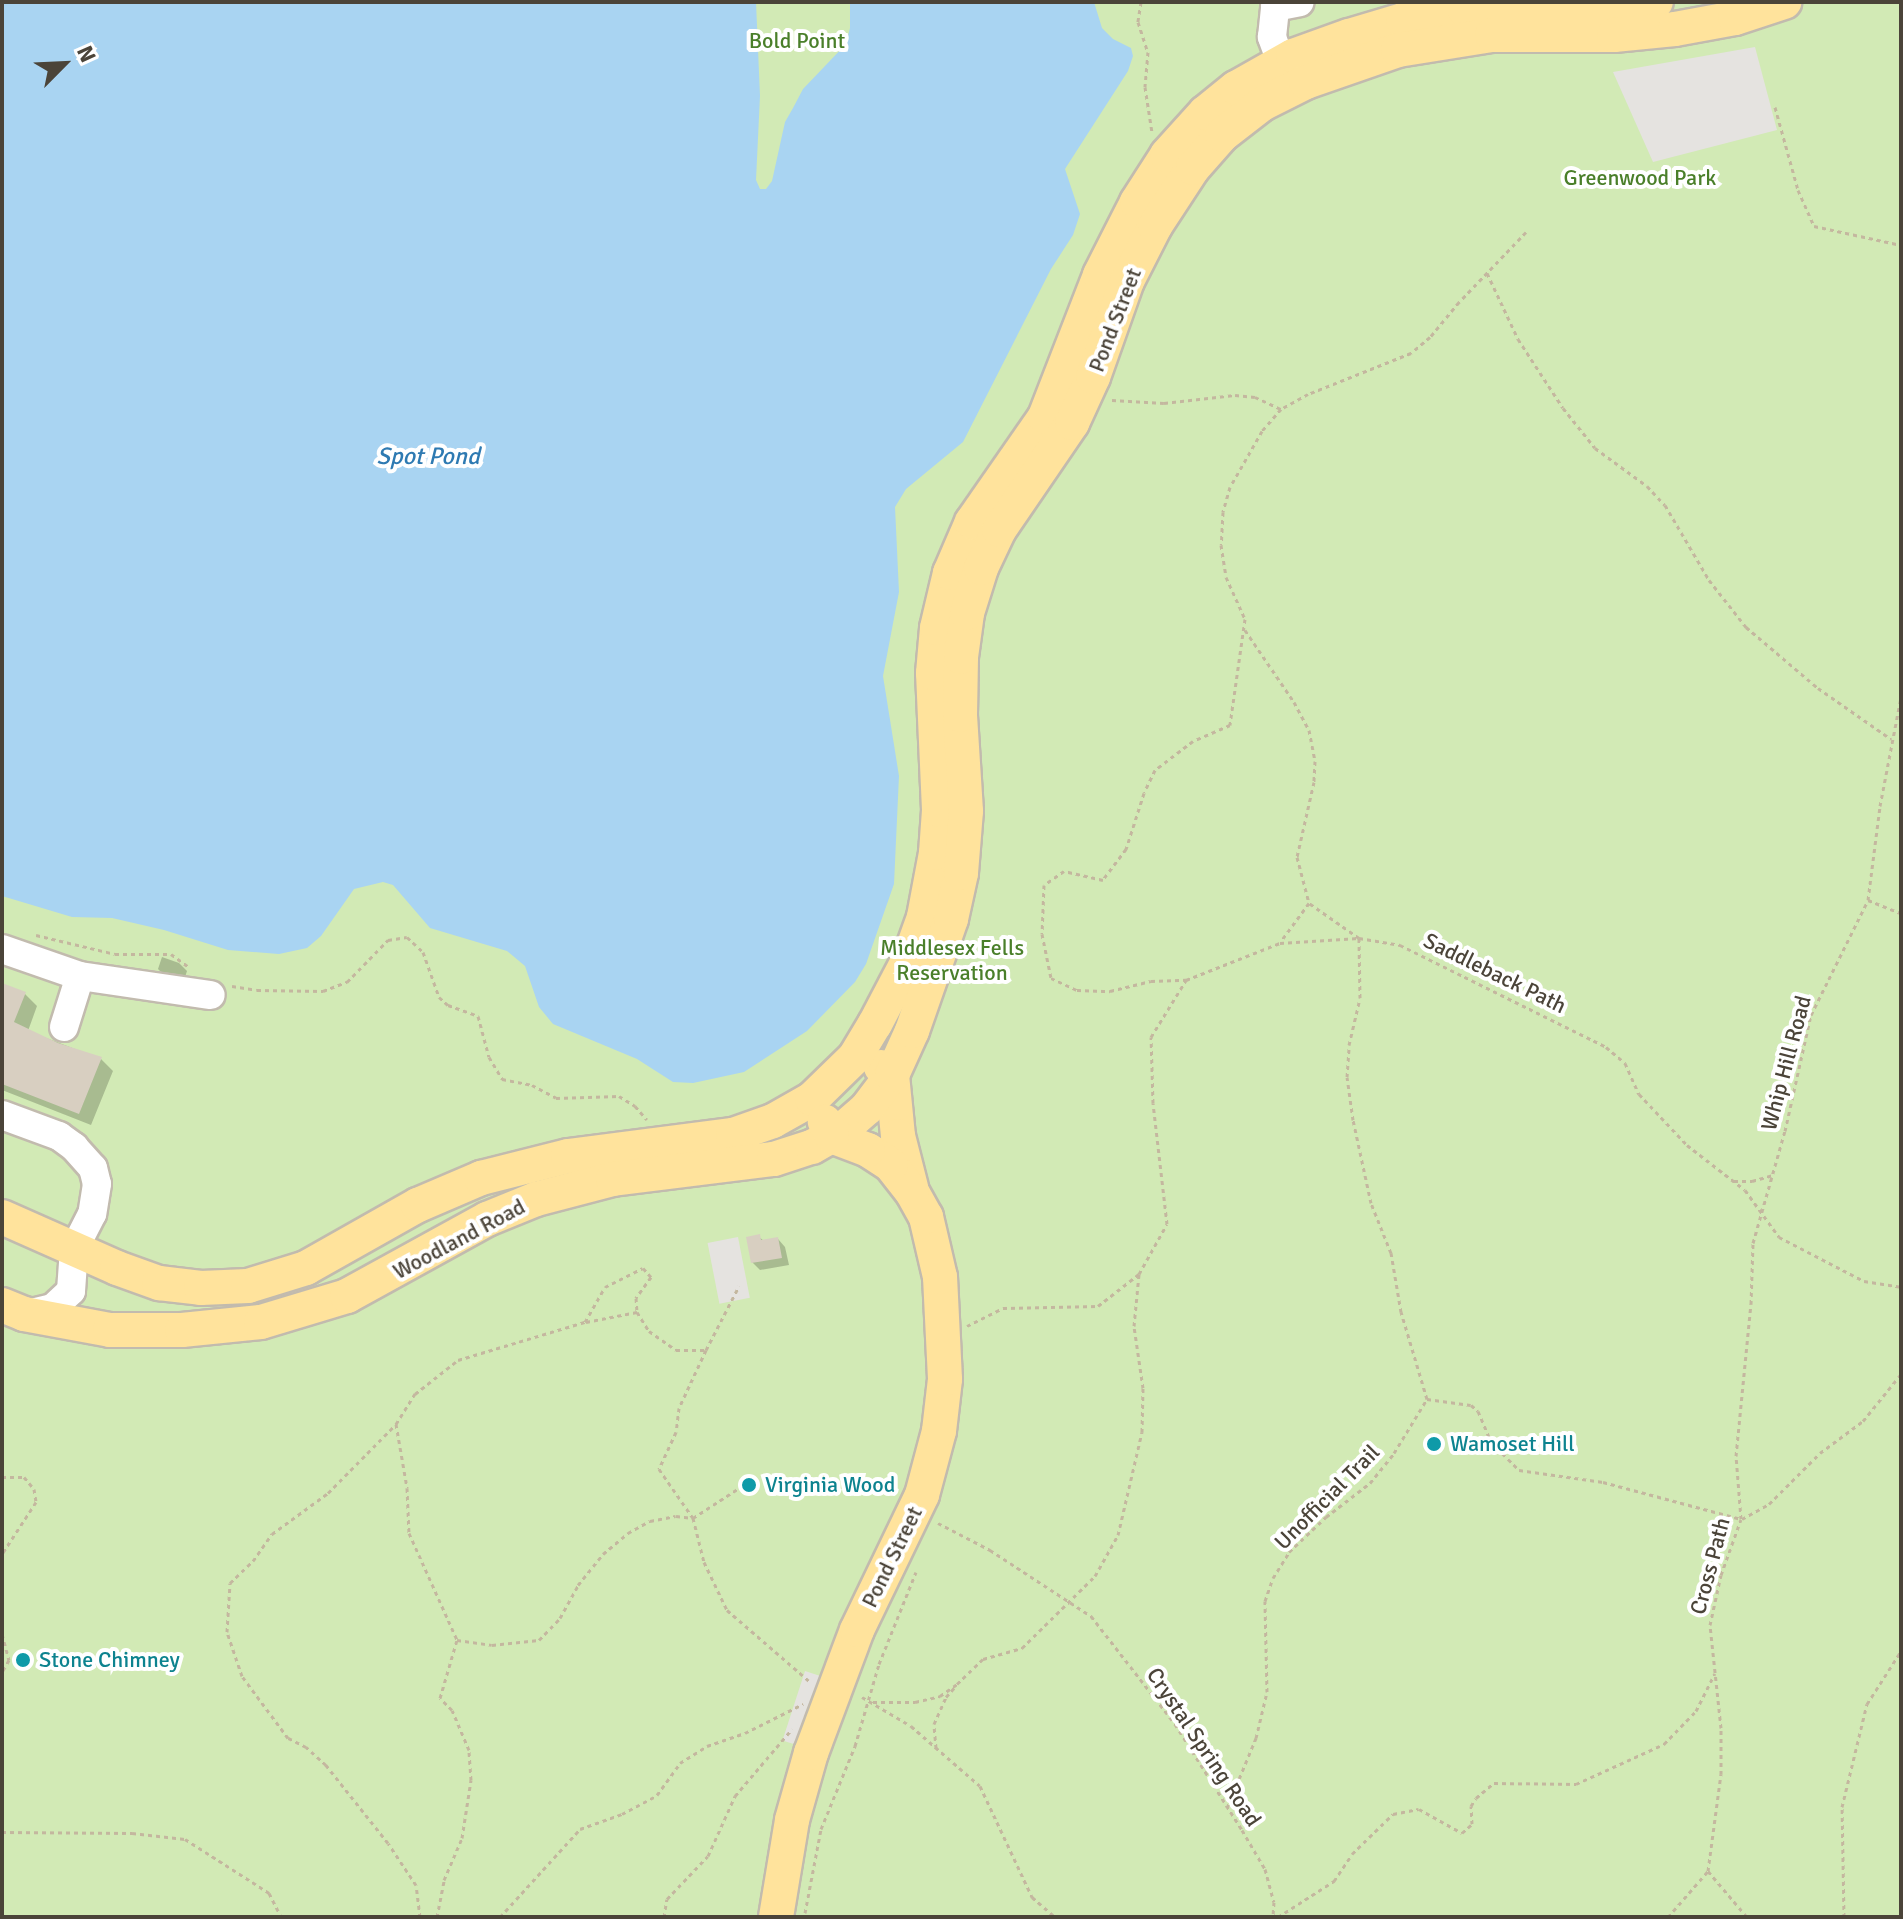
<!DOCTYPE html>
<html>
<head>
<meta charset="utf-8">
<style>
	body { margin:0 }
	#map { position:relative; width:1903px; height:1919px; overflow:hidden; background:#f6f3ec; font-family:Signika,sans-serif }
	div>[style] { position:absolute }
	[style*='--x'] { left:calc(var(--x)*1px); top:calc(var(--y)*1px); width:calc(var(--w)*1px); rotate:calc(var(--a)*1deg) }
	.green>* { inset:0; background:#d2eab5; transform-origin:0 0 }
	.parking>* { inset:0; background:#e5e3e0; transform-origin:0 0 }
	.water>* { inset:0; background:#a9d4f2 }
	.shadow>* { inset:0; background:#0003 }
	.building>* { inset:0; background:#d8cfc1 }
	.path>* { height:3px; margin-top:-1.5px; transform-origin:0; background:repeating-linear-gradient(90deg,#c4b79f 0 4px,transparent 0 8px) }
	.roads { filter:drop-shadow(2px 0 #c2bbae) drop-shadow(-2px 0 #c2bbae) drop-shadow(0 2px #c2bbae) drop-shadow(0 -2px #c2bbae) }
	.minor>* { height:28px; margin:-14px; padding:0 14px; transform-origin:14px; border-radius:14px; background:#fff }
	.major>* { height:34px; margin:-17px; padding:0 17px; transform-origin:17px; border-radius:17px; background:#ffe39c }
	.dots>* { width:22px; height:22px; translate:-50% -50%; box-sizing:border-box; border:4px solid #fff; border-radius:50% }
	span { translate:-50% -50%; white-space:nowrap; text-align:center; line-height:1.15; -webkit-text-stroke:8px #fff; paint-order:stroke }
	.park-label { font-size:22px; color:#4a7f2a }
	.street-label { font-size:22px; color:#4b4439 }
	.culture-label { font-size:22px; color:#0d838f }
	.left { translate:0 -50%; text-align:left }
	.water-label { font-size:24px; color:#2e7ab2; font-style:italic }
	.frame { position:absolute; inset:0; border:4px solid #4b4439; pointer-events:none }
	.north { position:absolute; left:24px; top:24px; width:80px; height:80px; -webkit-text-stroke:6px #fff; paint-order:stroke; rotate:66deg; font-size:22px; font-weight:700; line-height:32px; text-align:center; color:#4b4439 }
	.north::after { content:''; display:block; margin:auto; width:28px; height:36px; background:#4b4439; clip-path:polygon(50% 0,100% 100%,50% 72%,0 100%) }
</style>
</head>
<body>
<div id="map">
	<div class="green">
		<i style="left:2px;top:2px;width:1899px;height:1915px"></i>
	</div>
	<div class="parking">
		<i style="clip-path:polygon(1755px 47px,1777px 130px,1653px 162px,1613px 72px)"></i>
		<i style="left:738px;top:1237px;width:62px;height:31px;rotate:79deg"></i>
		<i style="left:805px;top:1671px;width:16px;height:73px;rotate:18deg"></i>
	</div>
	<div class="water">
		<i style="clip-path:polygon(2px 2px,756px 2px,760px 96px,756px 180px,760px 189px,766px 189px,772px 181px,785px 122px,793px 108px,803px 89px,846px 44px,850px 28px,850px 2px,1094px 2px,1102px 28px,1113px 39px,1131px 48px,1133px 56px,1128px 71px,1065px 169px,1080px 214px,1073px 235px,1051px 269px,963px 442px,906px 489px,895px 507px,899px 592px,883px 676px,899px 776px,894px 884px,866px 964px,855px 982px,807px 1031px,744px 1072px,693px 1083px,673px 1082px,637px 1059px,553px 1024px,539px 1007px,525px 966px,507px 951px,430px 928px,393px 885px,383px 882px,354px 889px,321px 936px,307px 948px,279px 954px,228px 950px,164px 930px,112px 918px,72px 917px,2px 896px)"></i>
	</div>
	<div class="shadow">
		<i style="clip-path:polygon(162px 957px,179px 963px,187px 971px,184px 980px,166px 977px,158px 969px)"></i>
		<i style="clip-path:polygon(2px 985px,25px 994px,37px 1006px,28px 1031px,101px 1059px,113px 1071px,91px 1125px,2px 1090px)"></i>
		<i style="clip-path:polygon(759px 1237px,764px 1241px,778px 1239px,785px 1247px,789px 1265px,760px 1270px,752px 1262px)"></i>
	</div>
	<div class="building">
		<i style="clip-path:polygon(2px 983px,26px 992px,14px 1022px,58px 1043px,102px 1057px,79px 1114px,2px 1084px)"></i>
		<i style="clip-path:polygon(760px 1234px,761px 1240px,778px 1237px,782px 1258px,751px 1263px,746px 1237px)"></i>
	</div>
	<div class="path">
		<i style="--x:1141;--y:2;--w:20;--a:99"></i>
		<i style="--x:1138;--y:22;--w:32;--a:72"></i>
		<i style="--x:1148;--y:52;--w:35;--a:95"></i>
		<i style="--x:1145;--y:87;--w:46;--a:81.2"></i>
		<i style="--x:1775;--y:107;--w:86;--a:74.5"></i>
		<i style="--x:1798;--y:190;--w:39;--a:66"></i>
		<i style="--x:1814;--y:226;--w:89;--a:12.3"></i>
		<i style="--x:1526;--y:232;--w:97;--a:133.7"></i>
		<i style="--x:1459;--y:302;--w:45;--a:129.6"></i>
		<i style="--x:1430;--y:337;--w:25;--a:140"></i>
		<i style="--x:1411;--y:353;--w:111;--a:158.3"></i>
		<i style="--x:1308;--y:394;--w:31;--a:151"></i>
		<i style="--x:1281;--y:409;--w:29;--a:131"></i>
		<i style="--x:1262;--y:431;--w:64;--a:119.7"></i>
		<i style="--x:1230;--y:487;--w:26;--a:106"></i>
		<i style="--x:1223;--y:512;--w:33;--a:93"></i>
		<i style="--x:1221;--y:545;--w:32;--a:81"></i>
		<i style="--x:1226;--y:577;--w:46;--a:65.7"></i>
		<i style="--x:1245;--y:619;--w:107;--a:98.1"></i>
		<i style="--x:1230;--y:725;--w:40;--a:156.6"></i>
		<i style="--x:1193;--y:741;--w:48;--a:142.7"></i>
		<i style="--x:1155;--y:770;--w:25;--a:116"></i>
		<i style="--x:1144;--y:793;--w:59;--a:107.8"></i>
		<i style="--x:1126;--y:849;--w:39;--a:127"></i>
		<i style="--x:1103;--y:880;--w:40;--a:-167"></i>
		<i style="--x:1064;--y:871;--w:24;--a:145"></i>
		<i style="--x:1044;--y:885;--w:49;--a:92.3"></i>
		<i style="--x:1042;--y:934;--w:45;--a:78.4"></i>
		<i style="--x:1051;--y:978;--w:29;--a:25"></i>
		<i style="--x:1077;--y:990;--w:33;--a:2"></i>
		<i style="--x:1110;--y:991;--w:42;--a:-13.7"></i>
		<i style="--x:1151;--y:981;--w:35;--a:-2"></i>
		<i style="--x:1186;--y:980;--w:101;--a:-21.5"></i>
		<i style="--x:1280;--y:943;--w:79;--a:-3.6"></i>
		<i style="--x:1359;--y:938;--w:42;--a:9.7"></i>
		<i style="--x:1400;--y:945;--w:230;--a:26.3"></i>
		<i style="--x:1606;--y:1047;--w:25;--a:40"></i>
		<i style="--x:1625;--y:1063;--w:34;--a:66"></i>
		<i style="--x:1639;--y:1094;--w:70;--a:46.7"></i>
		<i style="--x:1687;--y:1145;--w:73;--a:37.8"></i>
		<i style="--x:1745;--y:1190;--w:58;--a:54.1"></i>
		<i style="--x:1779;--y:1237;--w:96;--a:27.4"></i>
		<i style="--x:1864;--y:1281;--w:37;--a:9"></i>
		<i style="--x:1487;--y:273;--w:73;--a:64.8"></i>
		<i style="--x:1518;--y:339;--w:82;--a:56.9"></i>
		<i style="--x:1563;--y:408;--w:51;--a:51.3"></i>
		<i style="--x:1595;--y:448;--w:64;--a:36.2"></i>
		<i style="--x:1647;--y:486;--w:26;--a:47"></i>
		<i style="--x:1665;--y:505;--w:87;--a:59.6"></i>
		<i style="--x:1709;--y:580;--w:60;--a:51.8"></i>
		<i style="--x:1746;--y:627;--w:94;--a:40.3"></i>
		<i style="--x:1818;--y:688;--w:89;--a:34.9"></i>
		<i style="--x:1112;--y:400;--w:52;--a:3.3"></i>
		<i style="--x:1164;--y:403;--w:71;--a:-6.4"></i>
		<i style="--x:1235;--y:395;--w:20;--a:6"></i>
		<i style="--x:1255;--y:397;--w:29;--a:25"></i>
		<i style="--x:1245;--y:630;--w:87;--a:55.8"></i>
		<i style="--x:1294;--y:702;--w:32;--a:62"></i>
		<i style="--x:1309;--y:730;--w:32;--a:79"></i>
		<i style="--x:1315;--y:761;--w:21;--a:93"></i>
		<i style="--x:1314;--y:782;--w:77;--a:102.8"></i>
		<i style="--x:1297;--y:857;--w:48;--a:75.4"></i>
		<i style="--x:1309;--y:903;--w:47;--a:126.4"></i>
		<i style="--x:1868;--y:900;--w:35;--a:22"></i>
		<i style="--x:36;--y:935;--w:81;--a:13.5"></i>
		<i style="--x:115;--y:954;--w:56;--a:0"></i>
		<i style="--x:171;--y:954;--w:22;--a:36"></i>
		<i style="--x:232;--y:986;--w:25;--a:9"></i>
		<i style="--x:257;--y:990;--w:66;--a:0.9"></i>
		<i style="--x:323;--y:991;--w:26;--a:-21"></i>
		<i style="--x:347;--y:982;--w:59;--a:-45.7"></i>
		<i style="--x:388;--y:940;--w:19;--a:-9"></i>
		<i style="--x:407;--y:937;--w:22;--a:43"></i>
		<i style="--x:423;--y:952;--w:48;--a:70.4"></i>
		<i style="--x:439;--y:997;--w:12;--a:42"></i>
		<i style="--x:448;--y:1005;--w:32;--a:20"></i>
		<i style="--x:478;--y:1016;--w:42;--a:75"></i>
		<i style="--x:489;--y:1057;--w:26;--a:59"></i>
		<i style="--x:502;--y:1079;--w:31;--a:11"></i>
		<i style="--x:532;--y:1085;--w:27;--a:28"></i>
		<i style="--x:556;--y:1098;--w:63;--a:-1.8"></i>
		<i style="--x:619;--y:1096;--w:19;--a:32"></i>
		<i style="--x:635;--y:1106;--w:18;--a:49"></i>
		<i style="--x:1734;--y:1181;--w:18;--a:0"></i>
		<i style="--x:1752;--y:1181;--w:22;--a:-16"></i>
		<i style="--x:586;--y:1322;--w:52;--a:-11.1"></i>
		<i style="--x:967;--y:1326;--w:40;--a:-26.6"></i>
		<i style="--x:1003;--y:1308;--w:95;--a:-1.2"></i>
		<i style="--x:1098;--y:1306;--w:52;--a:-38"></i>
		<i style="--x:1139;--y:1274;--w:57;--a:-60.8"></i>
		<i style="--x:1167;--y:1224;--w:122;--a:-96.6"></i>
		<i style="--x:1153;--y:1103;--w:66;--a:-91.7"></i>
		<i style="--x:1151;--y:1037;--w:67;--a:-58.4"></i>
		<i style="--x:706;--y:1350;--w:64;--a:115"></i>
		<i style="--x:679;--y:1408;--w:24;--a:97"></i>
		<i style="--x:676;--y:1432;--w:41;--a:114.7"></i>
		<i style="--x:659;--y:1469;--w:60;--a:55.2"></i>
		<i style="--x:693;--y:1518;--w:45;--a:76"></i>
		<i style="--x:704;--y:1562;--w:53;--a:64.4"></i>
		<i style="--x:727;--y:1610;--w:108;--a:40.9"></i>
		<i style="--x:1427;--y:1399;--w:44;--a:7.8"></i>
		<i style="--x:1471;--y:1405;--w:9;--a:41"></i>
		<i style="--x:1478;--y:1411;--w:34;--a:67"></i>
		<i style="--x:1491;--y:1442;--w:40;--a:45"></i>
		<i style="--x:1519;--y:1470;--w:85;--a:8.1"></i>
		<i style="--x:1603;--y:1482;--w:143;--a:15"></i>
		<i style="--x:396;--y:1424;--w:65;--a:80.2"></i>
		<i style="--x:407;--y:1488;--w:45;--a:87.5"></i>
		<i style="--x:409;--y:1533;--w:117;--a:65.8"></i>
		<i style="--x:2;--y:1477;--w:22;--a:0"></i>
		<i style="--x:24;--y:1477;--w:16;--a:50"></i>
		<i style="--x:34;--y:1489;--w:13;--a:81"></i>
		<i style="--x:36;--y:1502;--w:62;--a:123.2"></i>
		<i style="--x:693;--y:1518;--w:55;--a:-33.1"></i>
		<i style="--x:1742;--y:1519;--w:31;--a:-29"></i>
		<i style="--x:1769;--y:1504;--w:72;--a:-45"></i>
		<i style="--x:1820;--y:1453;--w:54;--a:-36.7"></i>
		<i style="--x:1863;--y:1421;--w:60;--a:-51"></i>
		<i style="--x:938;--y:1523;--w:59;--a:27.4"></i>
		<i style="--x:990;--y:1550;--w:121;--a:33.2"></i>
		<i style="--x:1091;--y:1616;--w:137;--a:52.1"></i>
		<i style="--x:1175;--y:1724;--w:125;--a:57.7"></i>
		<i style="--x:1242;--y:1830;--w:45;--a:59.5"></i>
		<i style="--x:1265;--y:1869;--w:34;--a:75"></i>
		<i style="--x:1274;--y:1902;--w:15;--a:94"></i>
		<i style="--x:2;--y:1634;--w:27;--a:75"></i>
		<i style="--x:9;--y:1660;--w:14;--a:120"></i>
		<i style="--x:457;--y:1640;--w:35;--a:8"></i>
		<i style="--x:492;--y:1645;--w:47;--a:-6.1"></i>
		<i style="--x:539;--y:1640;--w:30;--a:-46"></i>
		<i style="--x:560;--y:1618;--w:38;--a:-61"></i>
		<i style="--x:578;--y:1585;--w:40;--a:-51"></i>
		<i style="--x:603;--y:1554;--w:33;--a:-40"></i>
		<i style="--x:628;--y:1533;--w:25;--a:-29"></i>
		<i style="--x:650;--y:1521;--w:26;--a:-11"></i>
		<i style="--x:676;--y:1516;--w:17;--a:7"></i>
		<i style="--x:862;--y:1697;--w:57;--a:30.6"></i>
		<i style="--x:911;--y:1726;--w:91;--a:41"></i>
		<i style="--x:980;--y:1786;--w:123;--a:64.9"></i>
		<i style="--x:1032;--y:1897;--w:30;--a:41"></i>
		<i style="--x:873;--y:1702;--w:42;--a:0"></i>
		<i style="--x:915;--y:1702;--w:26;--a:-13"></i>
		<i style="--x:940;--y:1696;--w:21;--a:-35"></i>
		<i style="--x:957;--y:1684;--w:36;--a:-44"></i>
		<i style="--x:983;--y:1659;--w:41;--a:-15.8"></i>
		<i style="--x:1022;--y:1648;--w:103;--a:-44.6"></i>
		<i style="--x:1095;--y:1576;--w:47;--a:-60.7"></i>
		<i style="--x:1118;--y:1535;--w:106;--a:-76.9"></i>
		<i style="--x:1142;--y:1432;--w:44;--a:-88.7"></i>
		<i style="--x:1143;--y:1388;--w:63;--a:-98.3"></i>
		<i style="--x:1134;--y:1326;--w:52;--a:-84.5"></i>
		<i style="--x:936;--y:1748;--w:24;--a:-95"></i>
		<i style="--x:934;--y:1724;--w:30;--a:-66"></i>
		<i style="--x:946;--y:1697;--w:13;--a:-48"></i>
		<i style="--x:1227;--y:1808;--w:76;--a:-67.5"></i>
		<i style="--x:1256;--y:1738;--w:47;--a:-76.6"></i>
		<i style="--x:1267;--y:1692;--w:91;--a:-91.3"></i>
		<i style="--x:1265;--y:1601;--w:24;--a:-71"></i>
		<i style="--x:1273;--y:1578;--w:31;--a:-58"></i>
		<i style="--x:1289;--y:1552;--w:51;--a:-43.4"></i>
		<i style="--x:1326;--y:1517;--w:56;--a:-37.7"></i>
		<i style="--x:1370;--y:1483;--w:38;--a:-51"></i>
		<i style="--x:1394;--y:1453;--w:63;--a:-58.6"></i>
		<i style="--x:1427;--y:1399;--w:91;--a:-106.6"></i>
		<i style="--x:1401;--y:1312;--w:60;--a:-99.6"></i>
		<i style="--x:1391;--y:1253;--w:54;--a:-111.8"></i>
		<i style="--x:1371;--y:1203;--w:85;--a:-102.2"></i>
		<i style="--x:1353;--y:1120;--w:43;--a:-97.9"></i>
		<i style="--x:1347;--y:1077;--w:32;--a:-86"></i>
		<i style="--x:1349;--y:1045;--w:48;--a:-76.8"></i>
		<i style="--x:1360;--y:998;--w:60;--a:-91"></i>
		<i style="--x:1359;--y:938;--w:61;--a:-145"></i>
		<i style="--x:2;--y:1832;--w:130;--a:0.4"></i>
		<i style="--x:132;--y:1833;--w:53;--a:6.5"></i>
		<i style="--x:185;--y:1839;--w:100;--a:32.7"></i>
		<i style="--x:269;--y:1893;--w:27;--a:63"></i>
		<i style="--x:1708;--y:1871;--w:60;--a:49.7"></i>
		<i style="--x:805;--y:1913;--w:86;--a:-79.2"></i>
		<i style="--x:821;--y:1829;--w:90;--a:-67.7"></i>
		<i style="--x:855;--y:1746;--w:85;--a:-73.7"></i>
		<i style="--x:879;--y:1664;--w:99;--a:-68.1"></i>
		<i style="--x:420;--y:1917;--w:32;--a:-97"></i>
		<i style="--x:416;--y:1885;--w:50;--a:-123.7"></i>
		<i style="--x:388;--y:1843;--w:100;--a:-128.5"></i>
		<i style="--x:326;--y:1765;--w:27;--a:-138"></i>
		<i style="--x:306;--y:1747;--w:20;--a:-153"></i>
		<i style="--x:288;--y:1738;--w:77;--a:-126.6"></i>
		<i style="--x:242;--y:1676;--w:46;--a:-108.8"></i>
		<i style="--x:227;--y:1632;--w:49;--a:-86.5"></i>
		<i style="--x:230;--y:1583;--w:32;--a:-44"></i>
		<i style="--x:253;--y:1561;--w:33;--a:-55"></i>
		<i style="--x:272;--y:1534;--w:69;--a:-36.2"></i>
		<i style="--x:328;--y:1493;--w:97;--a:-45.4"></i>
		<i style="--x:396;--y:1424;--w:36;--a:-58"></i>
		<i style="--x:415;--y:1394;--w:55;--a:-38.3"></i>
		<i style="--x:458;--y:1360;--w:133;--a:-16.7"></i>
		<i style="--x:585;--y:1322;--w:40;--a:-60.3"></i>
		<i style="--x:605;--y:1287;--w:42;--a:-26.6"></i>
		<i style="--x:643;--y:1268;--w:12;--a:48"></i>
		<i style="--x:651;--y:1277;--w:26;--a:126"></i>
		<i style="--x:636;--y:1298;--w:14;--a:86"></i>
		<i style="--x:637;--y:1312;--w:22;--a:58"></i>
		<i style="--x:649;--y:1331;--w:33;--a:35"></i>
		<i style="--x:676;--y:1350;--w:30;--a:0"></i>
		<i style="--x:706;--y:1350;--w:72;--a:-62.7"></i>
		<i style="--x:437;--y:1917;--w:38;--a:-79"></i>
		<i style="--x:444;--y:1880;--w:46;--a:-66.8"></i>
		<i style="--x:462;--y:1838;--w:59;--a:-81.2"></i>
		<i style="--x:471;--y:1780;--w:30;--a:-94"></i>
		<i style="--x:469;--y:1750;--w:43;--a:-113"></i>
		<i style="--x:452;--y:1710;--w:17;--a:-135"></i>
		<i style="--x:440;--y:1698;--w:60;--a:-73.7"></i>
		<i style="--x:500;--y:1917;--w:119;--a:-47.7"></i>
		<i style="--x:580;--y:1829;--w:45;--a:-19.7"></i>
		<i style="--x:622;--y:1814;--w:40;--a:-28"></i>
		<i style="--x:657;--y:1795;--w:39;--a:-54"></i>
		<i style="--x:680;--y:1763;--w:32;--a:-32"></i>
		<i style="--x:707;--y:1746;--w:40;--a:-18.9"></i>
		<i style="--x:745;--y:1733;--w:65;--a:-26.6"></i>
		<i style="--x:664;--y:1917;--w:18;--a:-81"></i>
		<i style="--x:667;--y:1899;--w:59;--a:-46.4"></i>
		<i style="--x:708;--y:1856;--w:66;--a:-65.8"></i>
		<i style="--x:735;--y:1796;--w:88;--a:-49.6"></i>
		<i style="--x:1278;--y:1917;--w:67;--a:-32.7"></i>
		<i style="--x:1334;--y:1881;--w:32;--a:-56"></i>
		<i style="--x:1352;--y:1854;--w:57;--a:-44.3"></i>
		<i style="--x:1393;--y:1814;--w:26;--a:-11"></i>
		<i style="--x:1419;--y:1809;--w:49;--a:29.2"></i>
		<i style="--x:1462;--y:1833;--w:13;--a:-42"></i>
		<i style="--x:1472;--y:1824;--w:18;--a:-93"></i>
		<i style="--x:1471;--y:1806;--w:9;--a:-58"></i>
		<i style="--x:1476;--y:1798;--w:23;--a:-40"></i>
		<i style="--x:1494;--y:1783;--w:82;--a:0.7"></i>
		<i style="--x:1576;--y:1784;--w:97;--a:-24.4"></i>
		<i style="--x:1664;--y:1744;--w:46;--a:-45.9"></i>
		<i style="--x:1696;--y:1711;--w:42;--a:-63.4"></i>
		<i style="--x:1668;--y:1917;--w:61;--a:-49"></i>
		<i style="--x:1708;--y:1871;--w:98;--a:-82.4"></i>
		<i style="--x:1721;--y:1774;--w:46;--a:-90"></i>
		<i style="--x:1721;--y:1728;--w:104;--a:-96.1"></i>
		<i style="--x:1710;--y:1625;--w:51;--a:-77.6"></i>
		<i style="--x:1721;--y:1575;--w:59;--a:-70.3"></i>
		<i style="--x:1741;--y:1519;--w:63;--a:-94.5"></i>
		<i style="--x:1736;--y:1456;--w:153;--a:-84.4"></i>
		<i style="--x:1751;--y:1304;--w:61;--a:-88.1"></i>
		<i style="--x:1753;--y:1243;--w:116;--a:-74.1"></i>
		<i style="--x:1785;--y:1131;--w:119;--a:-77.4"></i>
		<i style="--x:1811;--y:1015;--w:128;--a:-63.6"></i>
		<i style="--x:1868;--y:900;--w:95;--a:-82.7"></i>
		<i style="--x:1880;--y:806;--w:111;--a:-79.1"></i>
		<i style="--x:1844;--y:1917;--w:110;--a:-91"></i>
		<i style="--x:1842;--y:1807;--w:106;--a:-76.4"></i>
		<i style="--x:1867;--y:1704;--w:63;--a:-57.3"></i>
	</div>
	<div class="roads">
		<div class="minor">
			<i style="--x:1281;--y:62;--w:27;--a:-110"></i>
			<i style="--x:1272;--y:37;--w:30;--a:-84"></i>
			<i style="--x:1275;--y:7;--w:25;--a:-11"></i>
			<i style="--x:2;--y:949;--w:83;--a:19.1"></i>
			<i style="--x:80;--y:976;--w:132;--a:8.3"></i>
			<i style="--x:64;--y:1027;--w:53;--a:-72.6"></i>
			<i style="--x:2;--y:1115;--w:61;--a:20.2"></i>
			<i style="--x:59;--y:1136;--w:19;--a:36"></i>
			<i style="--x:74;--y:1147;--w:28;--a:48"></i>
			<i style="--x:93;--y:1168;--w:16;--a:76"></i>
			<i style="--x:97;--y:1184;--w:30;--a:99"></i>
			<i style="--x:92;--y:1214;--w:39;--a:117"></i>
			<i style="--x:74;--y:1249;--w:42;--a:94.1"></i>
			<i style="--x:71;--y:1291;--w:25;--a:137"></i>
			<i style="--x:53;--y:1308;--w:27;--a:167"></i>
		</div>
		<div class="major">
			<i style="--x:881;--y:1067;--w:14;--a:36"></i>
			<i style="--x:892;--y:1075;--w:61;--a:84.4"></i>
			<i style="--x:898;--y:1136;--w:53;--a:75.7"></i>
			<i style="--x:2;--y:1217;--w:126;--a:23.9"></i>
			<i style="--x:117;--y:1268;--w:45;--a:19.7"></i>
			<i style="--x:159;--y:1283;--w:42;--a:6.8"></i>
			<i style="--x:201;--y:1288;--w:47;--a:-2.4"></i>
			<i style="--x:248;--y:1286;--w:61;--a:-17.2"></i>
			<i style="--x:306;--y:1268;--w:129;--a:-29.4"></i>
			<i style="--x:418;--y:1205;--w:69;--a:-23.2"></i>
			<i style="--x:481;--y:1178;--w:90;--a:-14.2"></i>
			<i style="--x:568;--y:1156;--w:166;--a:-7.3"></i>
			<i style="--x:733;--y:1135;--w:42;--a:-19.3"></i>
			<i style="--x:773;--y:1121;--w:45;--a:-29.4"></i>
			<i style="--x:812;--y:1099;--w:60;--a:-44.3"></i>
			<i style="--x:855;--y:1057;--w:39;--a:-59"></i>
			<i style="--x:875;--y:1024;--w:73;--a:-62.4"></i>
			<i style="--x:909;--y:959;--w:45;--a:-70.3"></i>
			<i style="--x:924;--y:917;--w:65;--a:-79.4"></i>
			<i style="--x:936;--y:853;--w:43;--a:-86"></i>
			<i style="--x:939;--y:810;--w:137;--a:-92.5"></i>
			<i style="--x:933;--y:673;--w:45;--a:-84.9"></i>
			<i style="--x:937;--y:628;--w:57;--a:-76.7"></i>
			<i style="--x:950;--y:573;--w:56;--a:-66.7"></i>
			<i style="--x:972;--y:522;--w:128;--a:-55.2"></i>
			<i style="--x:1045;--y:417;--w:152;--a:-68.8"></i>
			<i style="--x:1100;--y:275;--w:82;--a:-63.1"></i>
			<i style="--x:1137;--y:202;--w:56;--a:-57.4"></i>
			<i style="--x:1167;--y:155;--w:57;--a:-47.9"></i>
			<i style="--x:1205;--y:113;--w:40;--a:-39"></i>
			<i style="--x:1236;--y:88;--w:65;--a:-29.3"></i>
			<i style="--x:1293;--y:56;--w:59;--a:-19.7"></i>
			<i style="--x:1349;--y:36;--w:56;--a:-16.5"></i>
			<i style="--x:1403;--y:20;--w:63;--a:-9.2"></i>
			<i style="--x:1465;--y:10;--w:152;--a:-1.5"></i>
			<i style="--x:1617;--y:6;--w:39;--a:-6"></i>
			<i style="--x:2;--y:1305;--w:24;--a:22"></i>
			<i style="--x:24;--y:1314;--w:87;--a:10.5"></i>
			<i style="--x:110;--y:1330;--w:72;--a:0"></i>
			<i style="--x:182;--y:1330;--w:79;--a:-5.8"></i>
			<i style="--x:261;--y:1322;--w:90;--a:-16.8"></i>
			<i style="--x:347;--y:1296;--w:160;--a:-28.8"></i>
			<i style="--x:487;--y:1219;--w:53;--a:-22.2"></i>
			<i style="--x:536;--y:1199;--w:80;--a:-14.6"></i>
			<i style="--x:613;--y:1179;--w:162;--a:-7.1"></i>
			<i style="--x:774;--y:1159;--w:40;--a:-18"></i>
			<i style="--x:812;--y:1147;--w:36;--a:-30"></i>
			<i style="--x:843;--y:1129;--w:32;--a:-41"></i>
			<i style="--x:867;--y:1108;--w:41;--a:-52.9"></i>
			<i style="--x:892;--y:1075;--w:48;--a:-65.6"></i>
			<i style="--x:912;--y:1031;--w:119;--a:-70.8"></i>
			<i style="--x:951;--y:919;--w:47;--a:-77.7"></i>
			<i style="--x:961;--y:873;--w:62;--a:-85.4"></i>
			<i style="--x:966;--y:811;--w:96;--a:-93.6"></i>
			<i style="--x:960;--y:715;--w:58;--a:-89"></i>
			<i style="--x:961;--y:657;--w:44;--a:-82.2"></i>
			<i style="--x:967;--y:613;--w:47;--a:-72.7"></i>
			<i style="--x:981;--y:568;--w:42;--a:-64.7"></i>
			<i style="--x:999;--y:530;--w:130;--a:-55.7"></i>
			<i style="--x:1072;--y:423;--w:51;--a:-65.5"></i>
			<i style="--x:1093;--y:377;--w:102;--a:-70.5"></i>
			<i style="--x:1127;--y:281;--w:62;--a:-63"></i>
			<i style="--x:1155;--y:226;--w:69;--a:-56.8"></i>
			<i style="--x:1193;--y:168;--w:44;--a:-48.7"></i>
			<i style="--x:1222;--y:135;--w:51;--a:-37.8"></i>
			<i style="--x:1262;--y:104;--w:49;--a:-26.6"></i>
			<i style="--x:1306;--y:82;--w:97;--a:-19.2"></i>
			<i style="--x:1398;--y:50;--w:95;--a:-9.1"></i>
			<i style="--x:1492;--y:35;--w:122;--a:0"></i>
			<i style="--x:1614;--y:35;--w:61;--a:-5.6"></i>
			<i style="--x:1675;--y:29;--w:61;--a:-10.4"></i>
			<i style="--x:1735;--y:18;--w:52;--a:-18.1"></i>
			<i style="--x:776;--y:1917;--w:98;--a:-80.6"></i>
			<i style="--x:792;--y:1820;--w:70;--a:-74.2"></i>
			<i style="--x:811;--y:1753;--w:131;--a:-69.5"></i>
			<i style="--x:857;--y:1630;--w:150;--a:-64.3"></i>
			<i style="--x:922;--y:1495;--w:66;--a:-75.1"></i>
			<i style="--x:939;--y:1431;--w:52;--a:-83.4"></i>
			<i style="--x:945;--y:1379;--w:102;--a:-92.8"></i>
			<i style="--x:940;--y:1277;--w:62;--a:-103.1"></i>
			<i style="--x:926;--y:1217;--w:29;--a:-119"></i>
			<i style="--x:912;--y:1192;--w:34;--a:-128"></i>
			<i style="--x:891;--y:1165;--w:27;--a:-147"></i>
			<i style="--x:868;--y:1150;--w:39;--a:-159"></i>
			<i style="--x:832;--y:1136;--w:16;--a:-117"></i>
		</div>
	</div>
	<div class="dots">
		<i style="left:1434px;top:1444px;background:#0f9aa8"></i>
		<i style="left:749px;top:1485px;background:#0f9aa8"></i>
		<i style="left:23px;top:1660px;background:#0f9aa8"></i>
	</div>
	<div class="park-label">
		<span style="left:797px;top:41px">Bold Point</span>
		<span style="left:1640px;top:178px">Greenwood Park</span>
		<span style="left:952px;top:960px">Middlesex Fells<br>Reservation</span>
	</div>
	<div class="street-label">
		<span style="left:1115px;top:320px;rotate:-69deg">Pond Street</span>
		<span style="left:1495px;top:973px;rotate:26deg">Saddleback Path</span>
		<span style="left:1786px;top:1063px;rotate:-75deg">Whip Hill Road</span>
		<span style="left:459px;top:1239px;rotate:-28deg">Woodland Road</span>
		<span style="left:1327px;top:1497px;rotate:-45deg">Unofficial Trail</span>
		<span style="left:892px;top:1557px;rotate:-64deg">Pond Street</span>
		<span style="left:1710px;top:1566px;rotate:-75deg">Cross Path</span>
		<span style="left:1204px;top:1747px;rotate:56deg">Crystal Spring Road</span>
	</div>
	<div class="culture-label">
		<span class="left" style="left:1450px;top:1444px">Wamoset Hill</span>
		<span class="left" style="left:765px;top:1485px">Virginia Wood</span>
		<span class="left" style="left:39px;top:1660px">Stone Chimney</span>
	</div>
	<div class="water-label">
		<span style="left:428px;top:457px">Spot Pond</span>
	</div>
	<div class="frame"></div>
	<div class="north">N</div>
</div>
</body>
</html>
